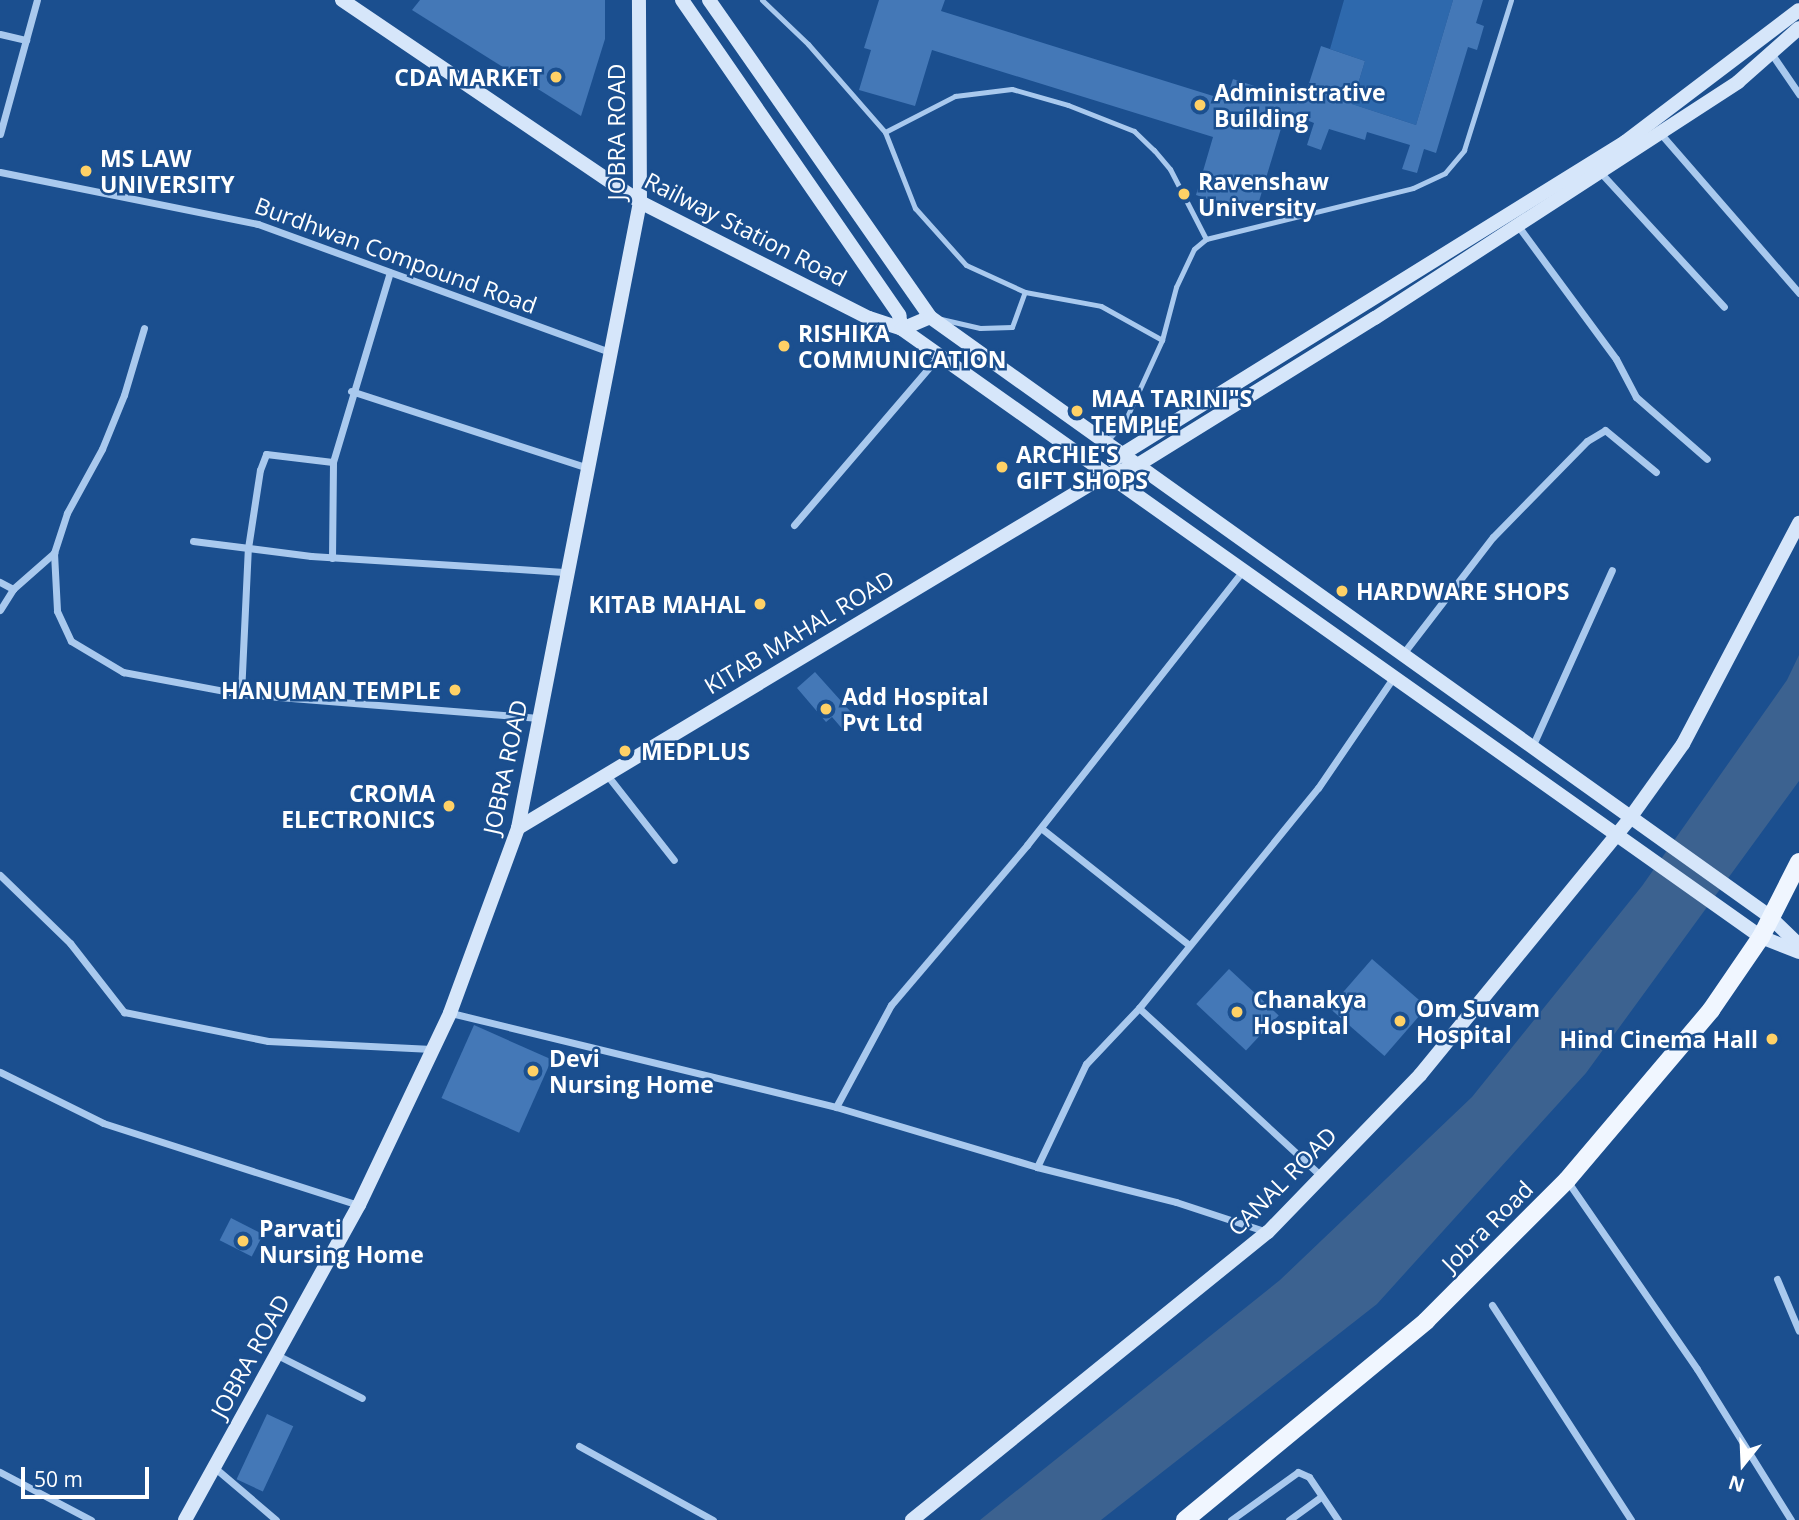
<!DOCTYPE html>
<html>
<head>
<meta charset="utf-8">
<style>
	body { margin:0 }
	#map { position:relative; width:1799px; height:1520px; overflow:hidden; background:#1b4f8f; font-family:"Open Sans",sans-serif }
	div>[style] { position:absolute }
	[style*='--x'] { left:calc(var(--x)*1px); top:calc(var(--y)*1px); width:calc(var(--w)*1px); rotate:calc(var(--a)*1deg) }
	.green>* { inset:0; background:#2e69ad }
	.water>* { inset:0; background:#3c6290 }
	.building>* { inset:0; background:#4478b7; transform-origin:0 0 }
	.lane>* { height:5px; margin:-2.5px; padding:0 2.5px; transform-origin:2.5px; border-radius:2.5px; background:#a9c9ee }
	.street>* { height:7px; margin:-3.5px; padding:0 3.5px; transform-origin:3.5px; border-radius:3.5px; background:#a9c9ee }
	.secondary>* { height:14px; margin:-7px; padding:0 7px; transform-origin:7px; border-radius:7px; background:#d6e6fa }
	.primary>* { height:18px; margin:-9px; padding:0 9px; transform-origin:9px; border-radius:9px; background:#f0f6ff }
	.dots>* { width:19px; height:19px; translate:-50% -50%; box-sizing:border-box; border:4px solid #1b4f8f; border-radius:50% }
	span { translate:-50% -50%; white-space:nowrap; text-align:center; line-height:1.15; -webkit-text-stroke:5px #1b4f8f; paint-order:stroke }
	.poi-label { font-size:23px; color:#fff; font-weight:700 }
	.right { translate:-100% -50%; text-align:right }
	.left { translate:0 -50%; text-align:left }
	.street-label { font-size:23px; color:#fff }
	.north { position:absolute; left:1708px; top:1429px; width:70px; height:70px; -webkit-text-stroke:5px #1b4f8f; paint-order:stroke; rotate:198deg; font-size:19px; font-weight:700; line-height:28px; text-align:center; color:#fff }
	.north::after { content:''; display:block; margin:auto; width:24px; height:32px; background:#fff; clip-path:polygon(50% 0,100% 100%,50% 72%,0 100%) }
	.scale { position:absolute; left:21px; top:1467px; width:128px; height:32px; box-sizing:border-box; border:4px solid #fff; border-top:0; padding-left:9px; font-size:21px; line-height:24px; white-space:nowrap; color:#fff; -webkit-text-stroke:5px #1b4f8f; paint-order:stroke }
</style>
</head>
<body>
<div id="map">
	<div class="green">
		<i style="clip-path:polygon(1344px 0,1453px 0,1416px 125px,1352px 104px,1365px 61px,1330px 49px)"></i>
	</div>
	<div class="water">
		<i style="clip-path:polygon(1799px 655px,1799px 781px,1586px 1073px,1377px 1304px,1101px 1520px,980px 1520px,1280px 1280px,1472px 1097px,1642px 886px,1787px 680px)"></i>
	</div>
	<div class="building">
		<i style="clip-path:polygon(420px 0,605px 0,605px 39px,581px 116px,412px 10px)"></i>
		<i style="clip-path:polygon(879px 0,945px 0,941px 11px,1226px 100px,1233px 79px,1303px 102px,1321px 46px,1365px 61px,1352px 104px,1416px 125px,1453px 0,1483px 0,1476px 23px,1484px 26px,1477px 50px,1468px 47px,1436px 153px,1424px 149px,1417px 173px,1402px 169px,1410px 145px,1367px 132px,1365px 140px,1329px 129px,1321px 150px,1307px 145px,1314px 123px,1286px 112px,1257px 208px,1249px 205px,1247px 212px,1196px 195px,1213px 137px,932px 50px,915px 106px,859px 90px,871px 50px,864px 48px)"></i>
		<i style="clip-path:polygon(815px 672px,859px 721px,845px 732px,832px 717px,826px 722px,797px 688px)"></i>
		<i style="left:1372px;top:959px;width:73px;height:65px;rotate:41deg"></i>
		<i style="left:1229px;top:969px;width:68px;height:48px;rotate:43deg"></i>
		<i style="left:474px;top:1025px;width:85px;height:80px;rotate:24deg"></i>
		<i style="left:231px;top:1218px;width:36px;height:25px;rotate:27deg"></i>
		<i style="left:267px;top:1414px;width:29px;height:72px;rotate:25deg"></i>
	</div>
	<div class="lane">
		<i style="--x:762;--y:0;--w:64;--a:43.7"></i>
		<i style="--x:808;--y:44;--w:117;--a:48.8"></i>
		<i style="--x:885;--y:132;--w:82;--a:68.5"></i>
		<i style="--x:915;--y:208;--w:76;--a:48.2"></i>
		<i style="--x:966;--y:265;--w:65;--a:24.6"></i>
		<i style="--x:1025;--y:292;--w:77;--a:10.4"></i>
		<i style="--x:1101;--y:306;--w:70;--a:29.1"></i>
		<i style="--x:885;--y:132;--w:79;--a:-27.2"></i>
		<i style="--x:955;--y:96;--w:57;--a:-7"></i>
		<i style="--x:1012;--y:89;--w:58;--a:15.9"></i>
		<i style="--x:1068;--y:105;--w:71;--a:21.5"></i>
		<i style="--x:1134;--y:131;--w:28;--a:44"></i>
		<i style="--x:1154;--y:150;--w:25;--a:50"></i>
		<i style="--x:1170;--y:169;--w:79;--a:62.8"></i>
		<i style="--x:941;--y:319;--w:40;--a:13"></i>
		<i style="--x:980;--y:328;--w:32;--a:-2"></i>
		<i style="--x:1012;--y:327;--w:37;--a:-70"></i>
		<i style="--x:1106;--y:442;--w:28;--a:-48"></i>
		<i style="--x:1125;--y:421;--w:89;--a:-65.4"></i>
		<i style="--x:1162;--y:340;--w:55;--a:-75.2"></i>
		<i style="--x:1176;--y:287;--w:42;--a:-64.7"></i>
		<i style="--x:1194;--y:249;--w:16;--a:-40"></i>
		<i style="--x:1206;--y:239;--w:213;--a:-13.8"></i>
		<i style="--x:1413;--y:188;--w:35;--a:-25"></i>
		<i style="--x:1445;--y:173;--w:30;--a:-50"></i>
		<i style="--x:1464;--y:150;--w:157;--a:-72.6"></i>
	</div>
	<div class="street">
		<i style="--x:0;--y:34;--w:27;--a:13"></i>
		<i style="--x:1771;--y:53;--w:50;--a:55.7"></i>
		<i style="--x:1660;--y:133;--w:212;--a:49"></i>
		<i style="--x:0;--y:134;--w:139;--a:-74.6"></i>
		<i style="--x:0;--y:172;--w:263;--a:11.4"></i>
		<i style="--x:258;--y:224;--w:375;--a:20"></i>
		<i style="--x:1600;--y:172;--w:183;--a:47.4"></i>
		<i style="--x:1518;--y:226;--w:165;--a:53.6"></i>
		<i style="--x:1616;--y:359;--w:43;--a:62.2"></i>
		<i style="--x:1636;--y:397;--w:94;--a:41.1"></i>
		<i style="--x:144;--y:328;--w:70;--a:106.6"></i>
		<i style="--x:124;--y:395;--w:58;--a:112.2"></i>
		<i style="--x:102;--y:449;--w:73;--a:118.7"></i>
		<i style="--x:67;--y:513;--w:42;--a:108"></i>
		<i style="--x:54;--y:553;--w:58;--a:87"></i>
		<i style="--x:57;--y:611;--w:33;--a:65"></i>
		<i style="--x:71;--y:641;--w:61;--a:30.8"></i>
		<i style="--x:123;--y:672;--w:120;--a:10.6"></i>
		<i style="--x:241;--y:694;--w:299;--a:4.6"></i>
		<i style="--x:351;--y:391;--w:249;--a:18"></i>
		<i style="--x:794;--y:525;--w:221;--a:-49.4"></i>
		<i style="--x:193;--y:541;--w:119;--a:7.2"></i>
		<i style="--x:311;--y:556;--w:257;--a:3.6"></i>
		<i style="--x:332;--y:558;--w:96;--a:-89.4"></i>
		<i style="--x:333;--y:462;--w:198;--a:-73.3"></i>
		<i style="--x:0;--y:582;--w:15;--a:28"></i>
		<i style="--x:0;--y:610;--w:25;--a:-58"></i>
		<i style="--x:13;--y:589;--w:55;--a:-41.3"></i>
		<i style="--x:1402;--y:655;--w:149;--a:-52.4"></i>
		<i style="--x:1493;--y:537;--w:134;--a:-45.6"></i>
		<i style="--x:1587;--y:441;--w:21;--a:-31"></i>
		<i style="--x:1605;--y:430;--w:66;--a:39.5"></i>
		<i style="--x:241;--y:694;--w:146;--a:-87.3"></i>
		<i style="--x:248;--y:548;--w:79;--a:-81.3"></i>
		<i style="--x:260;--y:470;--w:17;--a:-69"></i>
		<i style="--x:266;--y:454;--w:67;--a:6.8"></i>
		<i style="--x:1532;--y:747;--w:194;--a:-65.7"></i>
		<i style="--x:607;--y:775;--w:108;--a:51.8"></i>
		<i style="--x:1041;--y:828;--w:187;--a:38.3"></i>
		<i style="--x:0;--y:875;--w:98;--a:44.2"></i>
		<i style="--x:70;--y:943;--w:88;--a:52"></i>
		<i style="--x:124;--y:1012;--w:147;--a:11.4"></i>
		<i style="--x:268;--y:1041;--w:164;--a:2.8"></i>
		<i style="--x:1139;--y:1008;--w:248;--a:42.7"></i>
		<i style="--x:451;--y:1013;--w:396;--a:13.7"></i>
		<i style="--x:836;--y:1107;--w:210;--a:16.6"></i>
		<i style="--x:1037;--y:1167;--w:143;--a:14.1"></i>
		<i style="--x:1176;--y:1202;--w:96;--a:18.2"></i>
		<i style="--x:0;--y:1072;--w:115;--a:26.3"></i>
		<i style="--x:103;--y:1123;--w:269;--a:17.8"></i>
		<i style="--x:836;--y:1107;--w:116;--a:-61.7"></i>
		<i style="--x:891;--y:1005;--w:210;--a:-49.6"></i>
		<i style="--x:1027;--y:845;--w:351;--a:-51.8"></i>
		<i style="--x:1037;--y:1167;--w:114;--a:-64.6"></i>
		<i style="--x:1086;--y:1064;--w:77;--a:-46.6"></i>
		<i style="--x:1139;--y:1008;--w:284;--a:-50.9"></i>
		<i style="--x:1318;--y:788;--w:137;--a:-55.7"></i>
		<i style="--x:1568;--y:1182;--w:227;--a:55.4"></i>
		<i style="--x:1697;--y:1369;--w:178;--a:58.1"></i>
		<i style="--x:1777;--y:1279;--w:56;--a:67.1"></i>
		<i style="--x:1492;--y:1305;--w:256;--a:57.1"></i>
		<i style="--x:277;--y:1355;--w:95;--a:26.8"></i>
		<i style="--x:579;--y:1446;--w:153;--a:28.9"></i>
		<i style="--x:215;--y:1468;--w:80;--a:40.4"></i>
		<i style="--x:0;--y:1472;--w:103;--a:27.8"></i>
		<i style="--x:1231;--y:1520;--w:82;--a:-35.6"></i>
		<i style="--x:1298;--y:1472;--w:12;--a:24"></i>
		<i style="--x:1309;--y:1477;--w:52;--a:56"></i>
		<i style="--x:1289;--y:1520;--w:39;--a:-36"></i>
	</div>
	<div class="secondary">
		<i style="--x:342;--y:0;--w:360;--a:34.1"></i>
		<i style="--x:640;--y:202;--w:257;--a:26.9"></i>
		<i style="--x:869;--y:318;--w:35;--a:18"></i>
		<i style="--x:902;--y:329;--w:30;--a:-23"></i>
		<i style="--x:682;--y:0;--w:383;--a:55.4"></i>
		<i style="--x:899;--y:315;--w:14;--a:78"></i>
		<i style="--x:902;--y:329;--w:1052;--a:35.29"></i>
		<i style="--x:1761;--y:937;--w:41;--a:21.5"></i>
		<i style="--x:709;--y:0;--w:386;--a:55.1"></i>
		<i style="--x:930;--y:317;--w:1031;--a:35.52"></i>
		<i style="--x:1769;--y:916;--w:42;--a:44"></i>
		<i style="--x:1113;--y:460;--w:603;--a:-31.84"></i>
		<i style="--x:1625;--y:142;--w:218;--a:-37.2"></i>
		<i style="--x:518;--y:828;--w:684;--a:-30.99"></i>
		<i style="--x:1104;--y:476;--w:34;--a:-17"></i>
		<i style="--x:1136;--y:466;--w:281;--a:-31.8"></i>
		<i style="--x:1375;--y:318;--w:433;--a:-33"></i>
		<i style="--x:1738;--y:82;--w:81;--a:-41.5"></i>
		<i style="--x:185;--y:1520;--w:360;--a:-61.1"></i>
		<i style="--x:359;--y:1205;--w:212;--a:-64.6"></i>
		<i style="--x:450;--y:1013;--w:197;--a:-69.8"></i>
		<i style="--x:518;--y:828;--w:638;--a:-78.97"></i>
		<i style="--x:640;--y:202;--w:202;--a:-90.3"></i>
		<i style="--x:912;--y:1520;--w:458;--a:-39"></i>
		<i style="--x:1268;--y:1232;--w:219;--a:-45.9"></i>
		<i style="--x:1420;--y:1075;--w:332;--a:-50.7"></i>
		<i style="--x:1630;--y:818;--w:91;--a:-54.4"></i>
		<i style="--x:1683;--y:744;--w:250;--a:-62.3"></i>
	</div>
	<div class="primary">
		<i style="--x:1185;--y:1520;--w:313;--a:-39.5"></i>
		<i style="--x:1426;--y:1321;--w:199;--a:-45"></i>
		<i style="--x:1567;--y:1180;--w:223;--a:-49.7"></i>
		<i style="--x:1711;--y:1010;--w:88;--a:-55.6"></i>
		<i style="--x:1761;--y:937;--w:84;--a:-63.1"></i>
	</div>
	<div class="dots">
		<i style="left:556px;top:77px;background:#ffd166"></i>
		<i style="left:1200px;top:105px;background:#ffd166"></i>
		<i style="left:86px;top:171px;background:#ffd166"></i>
		<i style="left:1184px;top:194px;background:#ffd166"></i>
		<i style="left:784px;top:346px;background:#ffd166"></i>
		<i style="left:1077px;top:411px;background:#ffd166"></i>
		<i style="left:1002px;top:467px;background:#ffd166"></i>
		<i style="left:1342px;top:591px;background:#ffd166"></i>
		<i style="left:760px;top:604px;background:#ffd166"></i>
		<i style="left:455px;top:690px;background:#ffd166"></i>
		<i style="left:826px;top:709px;background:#ffd166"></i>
		<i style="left:625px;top:751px;background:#ffd166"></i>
		<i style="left:449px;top:806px;background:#ffd166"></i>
		<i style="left:1237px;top:1012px;background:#ffd166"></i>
		<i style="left:1400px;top:1021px;background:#ffd166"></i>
		<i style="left:1772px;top:1039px;background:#ffd166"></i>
		<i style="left:533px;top:1071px;background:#ffd166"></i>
		<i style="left:243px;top:1241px;background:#ffd166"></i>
	</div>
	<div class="poi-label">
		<span class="right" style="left:542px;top:77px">CDA MARKET</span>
		<span class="left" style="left:1214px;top:105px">Administrative<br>Building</span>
		<span class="left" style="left:100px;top:171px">MS LAW<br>UNIVERSITY</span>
		<span class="left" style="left:1198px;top:194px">Ravenshaw<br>University</span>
		<span class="left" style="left:798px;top:346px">RISHIKA<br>COMMUNICATION</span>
		<span class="left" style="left:1091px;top:411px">MAA TARINI"S<br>TEMPLE</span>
		<span class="left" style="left:1016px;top:467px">ARCHIE'S<br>GIFT SHOPS</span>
		<span class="left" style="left:1356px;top:591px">HARDWARE SHOPS</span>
		<span class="right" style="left:746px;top:604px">KITAB MAHAL</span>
		<span class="right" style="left:441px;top:690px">HANUMAN TEMPLE</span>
		<span class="left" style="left:842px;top:709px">Add Hospital<br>Pvt Ltd</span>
		<span class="left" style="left:641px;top:751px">MEDPLUS</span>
		<span class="right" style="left:435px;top:806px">CROMA<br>ELECTRONICS</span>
		<span class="left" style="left:1253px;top:1012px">Chanakya<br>Hospital</span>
		<span class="left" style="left:1416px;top:1021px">Om Suvam<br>Hospital</span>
		<span class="right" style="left:1758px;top:1039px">Hind Cinema Hall</span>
		<span class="left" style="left:549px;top:1071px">Devi<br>Nursing Home</span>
		<span class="left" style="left:259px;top:1241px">Parvati<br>Nursing Home</span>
	</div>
	<div class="street-label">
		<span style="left:616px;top:132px;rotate:-90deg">JOBRA ROAD</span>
		<span style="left:746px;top:229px;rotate:27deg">Railway Station Road</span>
		<span style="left:396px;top:255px;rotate:20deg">Burdhwan Compound Road</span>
		<span style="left:799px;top:632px;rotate:-31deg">KITAB MAHAL ROAD</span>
		<span style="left:505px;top:767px;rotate:-78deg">JOBRA ROAD</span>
		<span style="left:1282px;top:1181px;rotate:-45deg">CANAL ROAD</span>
		<span style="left:1487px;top:1226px;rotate:-45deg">Jobra Road</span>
		<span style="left:250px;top:1356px;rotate:-61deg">JOBRA ROAD</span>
	</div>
	<div class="north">N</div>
	<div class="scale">50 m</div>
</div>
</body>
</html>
